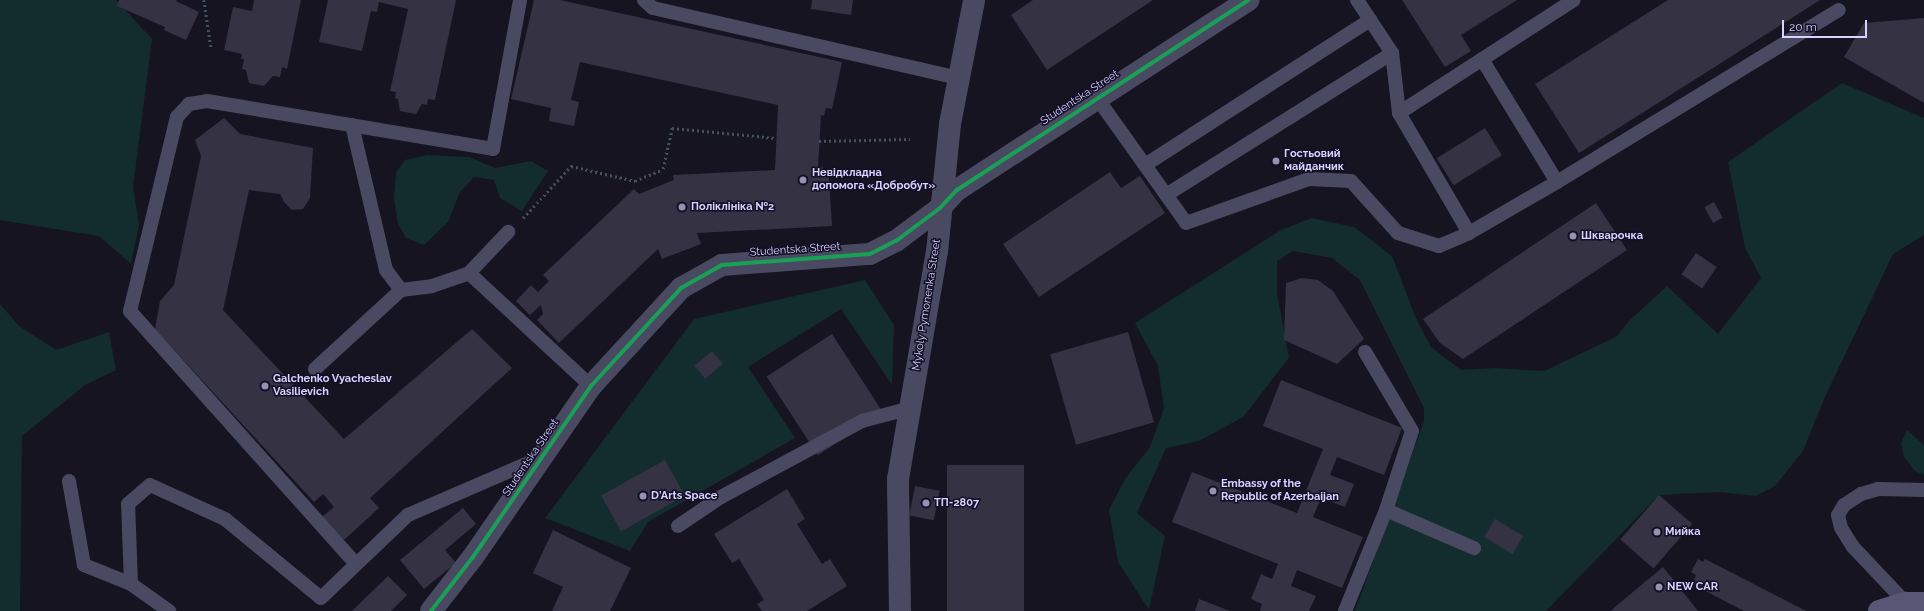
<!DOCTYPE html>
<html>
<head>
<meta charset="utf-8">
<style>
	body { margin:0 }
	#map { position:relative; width:1924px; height:611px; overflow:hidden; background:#161421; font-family:Raleway,sans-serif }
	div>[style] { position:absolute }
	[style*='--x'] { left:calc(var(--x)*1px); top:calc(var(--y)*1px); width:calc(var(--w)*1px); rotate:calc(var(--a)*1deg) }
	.green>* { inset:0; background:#132c2d }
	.building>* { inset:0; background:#343243; transform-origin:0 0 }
	.path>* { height:2.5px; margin-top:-1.25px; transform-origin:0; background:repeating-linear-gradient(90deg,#44505f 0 2px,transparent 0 5px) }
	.lane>* { height:14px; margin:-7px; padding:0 7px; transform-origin:7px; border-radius:7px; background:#4a4962 }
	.street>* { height:22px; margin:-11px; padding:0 11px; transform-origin:11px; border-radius:11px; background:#4a4962 }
	.secondary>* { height:22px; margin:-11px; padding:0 11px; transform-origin:11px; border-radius:11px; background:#575674 }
	.cycleway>* { height:4px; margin:-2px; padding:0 2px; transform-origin:2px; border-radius:2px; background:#1a9f57 }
	.dots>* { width:11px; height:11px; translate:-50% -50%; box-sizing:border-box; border:2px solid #130f26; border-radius:50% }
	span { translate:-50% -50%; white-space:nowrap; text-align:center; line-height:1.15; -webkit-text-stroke:3px #130f26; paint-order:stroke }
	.street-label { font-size:11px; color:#d9d4ff }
	.poi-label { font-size:11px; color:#d9d4ff; font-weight:700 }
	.left { translate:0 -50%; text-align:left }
	.scale { position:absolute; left:1782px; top:20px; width:85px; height:18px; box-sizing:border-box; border:2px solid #d9d4ff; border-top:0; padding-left:5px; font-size:12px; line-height:14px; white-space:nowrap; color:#d9d4ff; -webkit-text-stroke:3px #130f26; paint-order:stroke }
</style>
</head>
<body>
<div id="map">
	<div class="green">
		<i style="clip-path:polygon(0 0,116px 0,152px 39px,133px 187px,139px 225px,131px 264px,99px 236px,0 220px)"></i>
		<i style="clip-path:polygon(1842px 83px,1924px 118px,1924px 235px,1893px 254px,1824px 399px,1803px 451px,1775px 486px,1756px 496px,1720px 492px,1659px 495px,1546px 611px,1355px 611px,1424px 421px,1424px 408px,1360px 280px,1332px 258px,1293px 251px,1277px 261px,1277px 293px,1289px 358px,1243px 417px,1199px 441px,1166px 448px,1137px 513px,1165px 536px,1149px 610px,1118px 562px,1109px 510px,1125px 479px,1150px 447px,1164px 408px,1158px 366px,1135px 323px,1281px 230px,1312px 218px,1354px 227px,1392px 256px,1415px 316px,1431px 347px,1461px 370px,1495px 368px,1544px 371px,1616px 337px,1630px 320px,1667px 286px,1718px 334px,1761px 278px,1745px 248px,1728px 162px)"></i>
		<i style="clip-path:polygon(427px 155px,469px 157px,495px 168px,531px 161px,548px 171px,522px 211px,500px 198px,494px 180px,474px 177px,460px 192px,448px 222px,424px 245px,406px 238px,398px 224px,394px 198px,396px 173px,405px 160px)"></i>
		<i style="clip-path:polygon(865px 280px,894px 325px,892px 385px,841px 309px,748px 367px,795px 438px,648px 522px,630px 551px,545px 518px,694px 319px)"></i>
		<i style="clip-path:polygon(0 304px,19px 326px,56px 350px,109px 332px,116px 370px,85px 385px,22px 436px,20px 611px,0 611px)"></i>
		<i style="clip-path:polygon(1907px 430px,1924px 445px,1924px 475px,1915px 471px,1904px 457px,1901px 443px)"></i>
	</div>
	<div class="building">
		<i style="clip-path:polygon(119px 0,177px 0,176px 1px,199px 12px,186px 40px,164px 30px,165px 27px,117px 6px)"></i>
		<i style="clip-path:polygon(254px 0,301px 0,287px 69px,282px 67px,280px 77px,273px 76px,264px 86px,249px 83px,246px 70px,242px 69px,244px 59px,241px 59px,242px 54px,224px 50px,233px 7px,252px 11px)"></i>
		<i style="clip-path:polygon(328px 0,456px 0,435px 100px,428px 99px,427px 105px,422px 104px,416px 114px,400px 111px,398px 99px,395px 98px,396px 92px,390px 91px,408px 9px,379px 2px,377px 12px,371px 11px,362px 51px,319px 42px)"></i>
		<i style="clip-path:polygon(534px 0,560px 0,842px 62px,832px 109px,826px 108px,824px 116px,821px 115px,818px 168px,823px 167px,823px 177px,829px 177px,832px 226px,697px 233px,701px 244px,662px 259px,658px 249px,559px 343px,537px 320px,543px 314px,541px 305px,530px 315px,516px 301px,531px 285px,538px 292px,549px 281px,543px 275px,634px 189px,639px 194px,674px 180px,673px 175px,775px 170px,778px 105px,580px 62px,571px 100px,579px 102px,574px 126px,549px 121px,551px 108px,511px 99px)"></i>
		<i style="clip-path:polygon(812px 0,853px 0,851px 15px,811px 9px)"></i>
		<i style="clip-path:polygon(1033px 0,1153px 0,1047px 70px,1011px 15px)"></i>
		<i style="clip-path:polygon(1402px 0,1517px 0,1461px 35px,1471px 51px,1445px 67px)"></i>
		<i style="clip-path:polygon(1668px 0,1820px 0,1579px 153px,1535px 84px)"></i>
		<i style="clip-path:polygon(1924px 18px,1924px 103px,1844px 57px,1864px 23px)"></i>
		<i style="clip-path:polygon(224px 118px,240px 134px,313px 148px,310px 198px,303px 209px,292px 210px,284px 202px,280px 194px,249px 190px,223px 310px,344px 439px,472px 329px,512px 368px,370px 498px,379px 508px,344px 540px,322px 517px,334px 507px,323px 494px,314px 502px,155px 329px,160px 301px,174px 285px,201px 156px,195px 140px)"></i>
		<i style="left:1485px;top:128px;width:32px;height:57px;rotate:58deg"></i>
		<i style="clip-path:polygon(1110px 172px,1121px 188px,1140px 176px,1165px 213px,1039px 297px,1003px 244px)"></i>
		<i style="left:1714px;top:202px;width:18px;height:11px;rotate:61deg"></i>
		<i style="clip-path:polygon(1596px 203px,1627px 250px,1463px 359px,1440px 343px,1423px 319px)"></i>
		<i style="left:1696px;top:253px;width:25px;height:26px;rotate:34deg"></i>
		<i style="clip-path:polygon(1302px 278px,1318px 280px,1333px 291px,1364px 339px,1337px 364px,1284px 340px,1286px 283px)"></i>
		<i style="left:1128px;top:332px;width:94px;height:81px;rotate:74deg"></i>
		<i style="left:832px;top:334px;width:94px;height:78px;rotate:57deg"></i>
		<i style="left:712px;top:351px;width:17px;height:23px;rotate:50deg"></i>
		<i style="clip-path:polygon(1281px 380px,1402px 428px,1384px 475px,1337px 457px,1330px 475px,1354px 484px,1345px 507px,1321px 498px,1313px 517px,1363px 537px,1342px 588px,1297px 570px,1291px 586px,1316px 596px,1309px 611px,1260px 611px,1262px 604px,1251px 599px,1261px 574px,1272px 579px,1278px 564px,1172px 522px,1192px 472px,1297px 513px,1323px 449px,1263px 426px)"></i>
		<i style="left:665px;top:460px;width:41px;height:73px;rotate:61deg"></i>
		<i style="left:947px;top:465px;width:77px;height:146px"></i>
		<i style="left:915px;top:486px;width:25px;height:30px;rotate:11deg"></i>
		<i style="clip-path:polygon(787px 489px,805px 519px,797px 524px,822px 564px,830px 559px,847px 586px,807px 611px,762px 611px,757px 604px,764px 600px,739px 559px,732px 563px,714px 534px)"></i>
		<i style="left:1659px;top:495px;width:44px;height:59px;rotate:41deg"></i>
		<i style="clip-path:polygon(463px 508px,476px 524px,445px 550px,456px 563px,424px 589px,400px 560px)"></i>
		<i style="left:1495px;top:519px;width:33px;height:21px;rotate:31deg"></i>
		<i style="clip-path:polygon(553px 530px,631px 568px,610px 611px,552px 611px,563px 587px,533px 573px)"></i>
		<i style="clip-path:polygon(1698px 559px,1703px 562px,1705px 559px,1806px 611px,1744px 611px,1692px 584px,1696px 575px,1691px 572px)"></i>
		<i style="clip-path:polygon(1663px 567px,1698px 611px,1611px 611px,1616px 606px)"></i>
		<i style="clip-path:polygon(388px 576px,407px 595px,391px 611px,352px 611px)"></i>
		<i style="clip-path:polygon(1199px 599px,1230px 611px,1195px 611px)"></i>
	</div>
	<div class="path">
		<i style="--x:204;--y:0;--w:48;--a:81.5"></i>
		<i style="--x:819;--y:141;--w:91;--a:-1.3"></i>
		<i style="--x:523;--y:218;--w:71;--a:-47.3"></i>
		<i style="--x:571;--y:166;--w:66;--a:13.2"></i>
		<i style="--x:635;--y:181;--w:30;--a:-23"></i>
		<i style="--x:663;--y:169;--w:42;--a:-77.6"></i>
		<i style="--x:672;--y:128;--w:104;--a:5.5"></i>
	</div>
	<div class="lane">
		<i style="--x:644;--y:0;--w:12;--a:42"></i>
		<i style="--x:653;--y:8;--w:314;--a:12.9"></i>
		<i style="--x:1357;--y:0;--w:64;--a:56.6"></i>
		<i style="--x:1392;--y:53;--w:60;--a:83.3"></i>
		<i style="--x:1399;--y:113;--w:139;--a:59.7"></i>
		<i style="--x:1469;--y:233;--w:102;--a:-30.1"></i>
		<i style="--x:1557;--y:182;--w:144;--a:-121.4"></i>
		<i style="--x:1097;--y:98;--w:153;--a:54.5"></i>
		<i style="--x:1186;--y:223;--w:131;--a:-19.7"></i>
		<i style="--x:1309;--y:179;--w:42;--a:2.7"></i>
		<i style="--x:1351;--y:181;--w:70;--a:47.9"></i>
		<i style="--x:1398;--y:233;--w:43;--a:17.6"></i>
		<i style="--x:1439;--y:246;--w:33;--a:-23"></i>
		<i style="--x:1399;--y:113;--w:208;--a:-32.9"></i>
		<i style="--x:352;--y:125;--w:149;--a:76.8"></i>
		<i style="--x:386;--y:270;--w:25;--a:53"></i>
		<i style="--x:401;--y:290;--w:31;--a:-7"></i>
		<i style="--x:432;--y:286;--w:39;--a:-19"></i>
		<i style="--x:469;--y:273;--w:57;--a:-46.4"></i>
		<i style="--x:1145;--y:165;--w:268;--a:-32.8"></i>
		<i style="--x:1557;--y:182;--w:330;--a:-31.4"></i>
		<i style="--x:1166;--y:195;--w:267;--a:-32.1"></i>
		<i style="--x:469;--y:273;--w:166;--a:42.8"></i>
		<i style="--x:315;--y:369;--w:117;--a:-42.6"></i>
		<i style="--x:69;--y:481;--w:85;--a:79.9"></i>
		<i style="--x:84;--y:565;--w:51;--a:22"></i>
		<i style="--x:131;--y:584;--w:47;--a:35.4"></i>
		<i style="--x:1386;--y:510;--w:96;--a:23.4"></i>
		<i style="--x:678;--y:526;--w:52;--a:-34"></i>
		<i style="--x:721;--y:497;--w:160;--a:-28.3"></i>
		<i style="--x:862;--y:421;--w:51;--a:-14.9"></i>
		<i style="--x:356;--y:564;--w:339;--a:-131.8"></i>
		<i style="--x:130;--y:311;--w:200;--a:-76.4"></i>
		<i style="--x:177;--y:117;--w:18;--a:-47"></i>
		<i style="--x:189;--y:104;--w:18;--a:-9"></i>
		<i style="--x:207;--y:101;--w:290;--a:9.5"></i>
		<i style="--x:493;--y:149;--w:151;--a:-79.7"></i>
		<i style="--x:131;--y:584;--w:80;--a:-92.1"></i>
		<i style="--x:128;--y:504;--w:29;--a:-41"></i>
		<i style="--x:150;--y:485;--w:82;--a:24.4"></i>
		<i style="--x:225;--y:519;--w:124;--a:39.5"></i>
		<i style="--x:321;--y:598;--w:120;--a:-43.7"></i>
		<i style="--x:408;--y:515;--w:144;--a:-23.4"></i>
		<i style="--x:1906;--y:603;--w:77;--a:-133.4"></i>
		<i style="--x:1853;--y:547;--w:22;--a:-122"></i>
		<i style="--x:1841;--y:528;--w:13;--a:-103"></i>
		<i style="--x:1838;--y:515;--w:12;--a:-59"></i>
		<i style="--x:1844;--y:505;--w:20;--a:-33"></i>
		<i style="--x:1861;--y:494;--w:18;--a:-16"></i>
		<i style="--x:1878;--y:489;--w:46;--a:1.2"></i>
		<i style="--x:1345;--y:611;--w:109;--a:-67.9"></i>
		<i style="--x:1386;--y:510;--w:83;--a:-71.8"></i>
		<i style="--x:1412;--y:431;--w:92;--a:-120.7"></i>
	</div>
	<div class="street">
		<i style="--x:431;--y:611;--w:68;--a:-52.1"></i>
		<i style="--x:473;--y:557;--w:208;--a:-55.4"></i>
		<i style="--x:591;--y:386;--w:133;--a:-47.4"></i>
		<i style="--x:681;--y:288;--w:47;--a:-29.3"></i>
		<i style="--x:722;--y:265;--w:148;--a:-4.3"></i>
		<i style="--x:870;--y:254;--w:29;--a:-27"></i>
		<i style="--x:896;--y:241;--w:55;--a:-36.9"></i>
		<i style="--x:940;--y:208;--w:25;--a:-47"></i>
		<i style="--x:957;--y:190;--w:348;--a:-33.1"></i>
		<i style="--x:900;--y:611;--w:132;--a:-90.9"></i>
		<i style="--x:898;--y:479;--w:230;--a:-80.3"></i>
		<i style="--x:937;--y:252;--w:129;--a:-84.2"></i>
		<i style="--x:950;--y:124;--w:126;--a:-79"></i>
	</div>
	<div class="secondary">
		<i style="--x:1879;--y:611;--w:28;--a:-17"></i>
		<i style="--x:1906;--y:603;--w:18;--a:0"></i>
	</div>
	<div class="cycleway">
		<i style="--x:431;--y:611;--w:68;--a:-52.1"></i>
		<i style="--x:473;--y:557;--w:208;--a:-55.4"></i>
		<i style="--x:591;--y:386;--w:133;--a:-47.4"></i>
		<i style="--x:681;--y:288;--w:47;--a:-29.3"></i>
		<i style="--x:722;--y:265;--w:148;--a:-4.3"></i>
		<i style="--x:870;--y:254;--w:29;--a:-27"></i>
		<i style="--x:896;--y:241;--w:55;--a:-36.9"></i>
		<i style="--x:940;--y:208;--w:25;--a:-47"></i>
		<i style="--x:957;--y:190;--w:348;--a:-33.1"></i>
	</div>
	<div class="dots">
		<i style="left:1276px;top:161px;background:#9591b1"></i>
		<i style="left:803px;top:180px;background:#9591b1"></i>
		<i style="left:682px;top:207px;background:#9591b1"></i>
		<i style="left:1573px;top:236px;background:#9591b1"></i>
		<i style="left:265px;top:386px;background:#9591b1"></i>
		<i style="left:1213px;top:491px;background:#9591b1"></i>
		<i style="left:643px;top:496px;background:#9591b1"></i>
		<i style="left:926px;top:503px;background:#9591b1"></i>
		<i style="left:1657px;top:532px;background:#9591b1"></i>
		<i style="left:1659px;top:587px;background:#9591b1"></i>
	</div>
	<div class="street-label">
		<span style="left:1080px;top:98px;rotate:-33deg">Studentska Street</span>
		<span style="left:795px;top:250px;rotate:-4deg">Studentska Street</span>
		<span style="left:927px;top:305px;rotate:-81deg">Mykoly Pymonenka Street</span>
		<span style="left:531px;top:458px;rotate:-56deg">Studentska Street</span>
	</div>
	<div class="poi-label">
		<span class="left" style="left:1284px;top:161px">Гостьовий<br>майданчик</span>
		<span class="left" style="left:812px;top:180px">Невідкладна<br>допомога «Добробут»</span>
		<span class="left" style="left:691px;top:207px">Поліклініка №2</span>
		<span class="left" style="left:1581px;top:236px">Шкварочка</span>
		<span class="left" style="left:273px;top:386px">Galchenko Vyacheslav<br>Vasilievich</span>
		<span class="left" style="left:1221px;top:491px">Embassy of the<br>Republic of Azerbaijan</span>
		<span class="left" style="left:651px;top:496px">D'Arts Space</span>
		<span class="left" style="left:934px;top:503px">ТП-2807</span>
		<span class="left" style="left:1665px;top:532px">Мийка</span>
		<span class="left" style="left:1667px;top:587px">NEW CAR</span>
	</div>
	<div class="scale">20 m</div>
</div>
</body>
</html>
